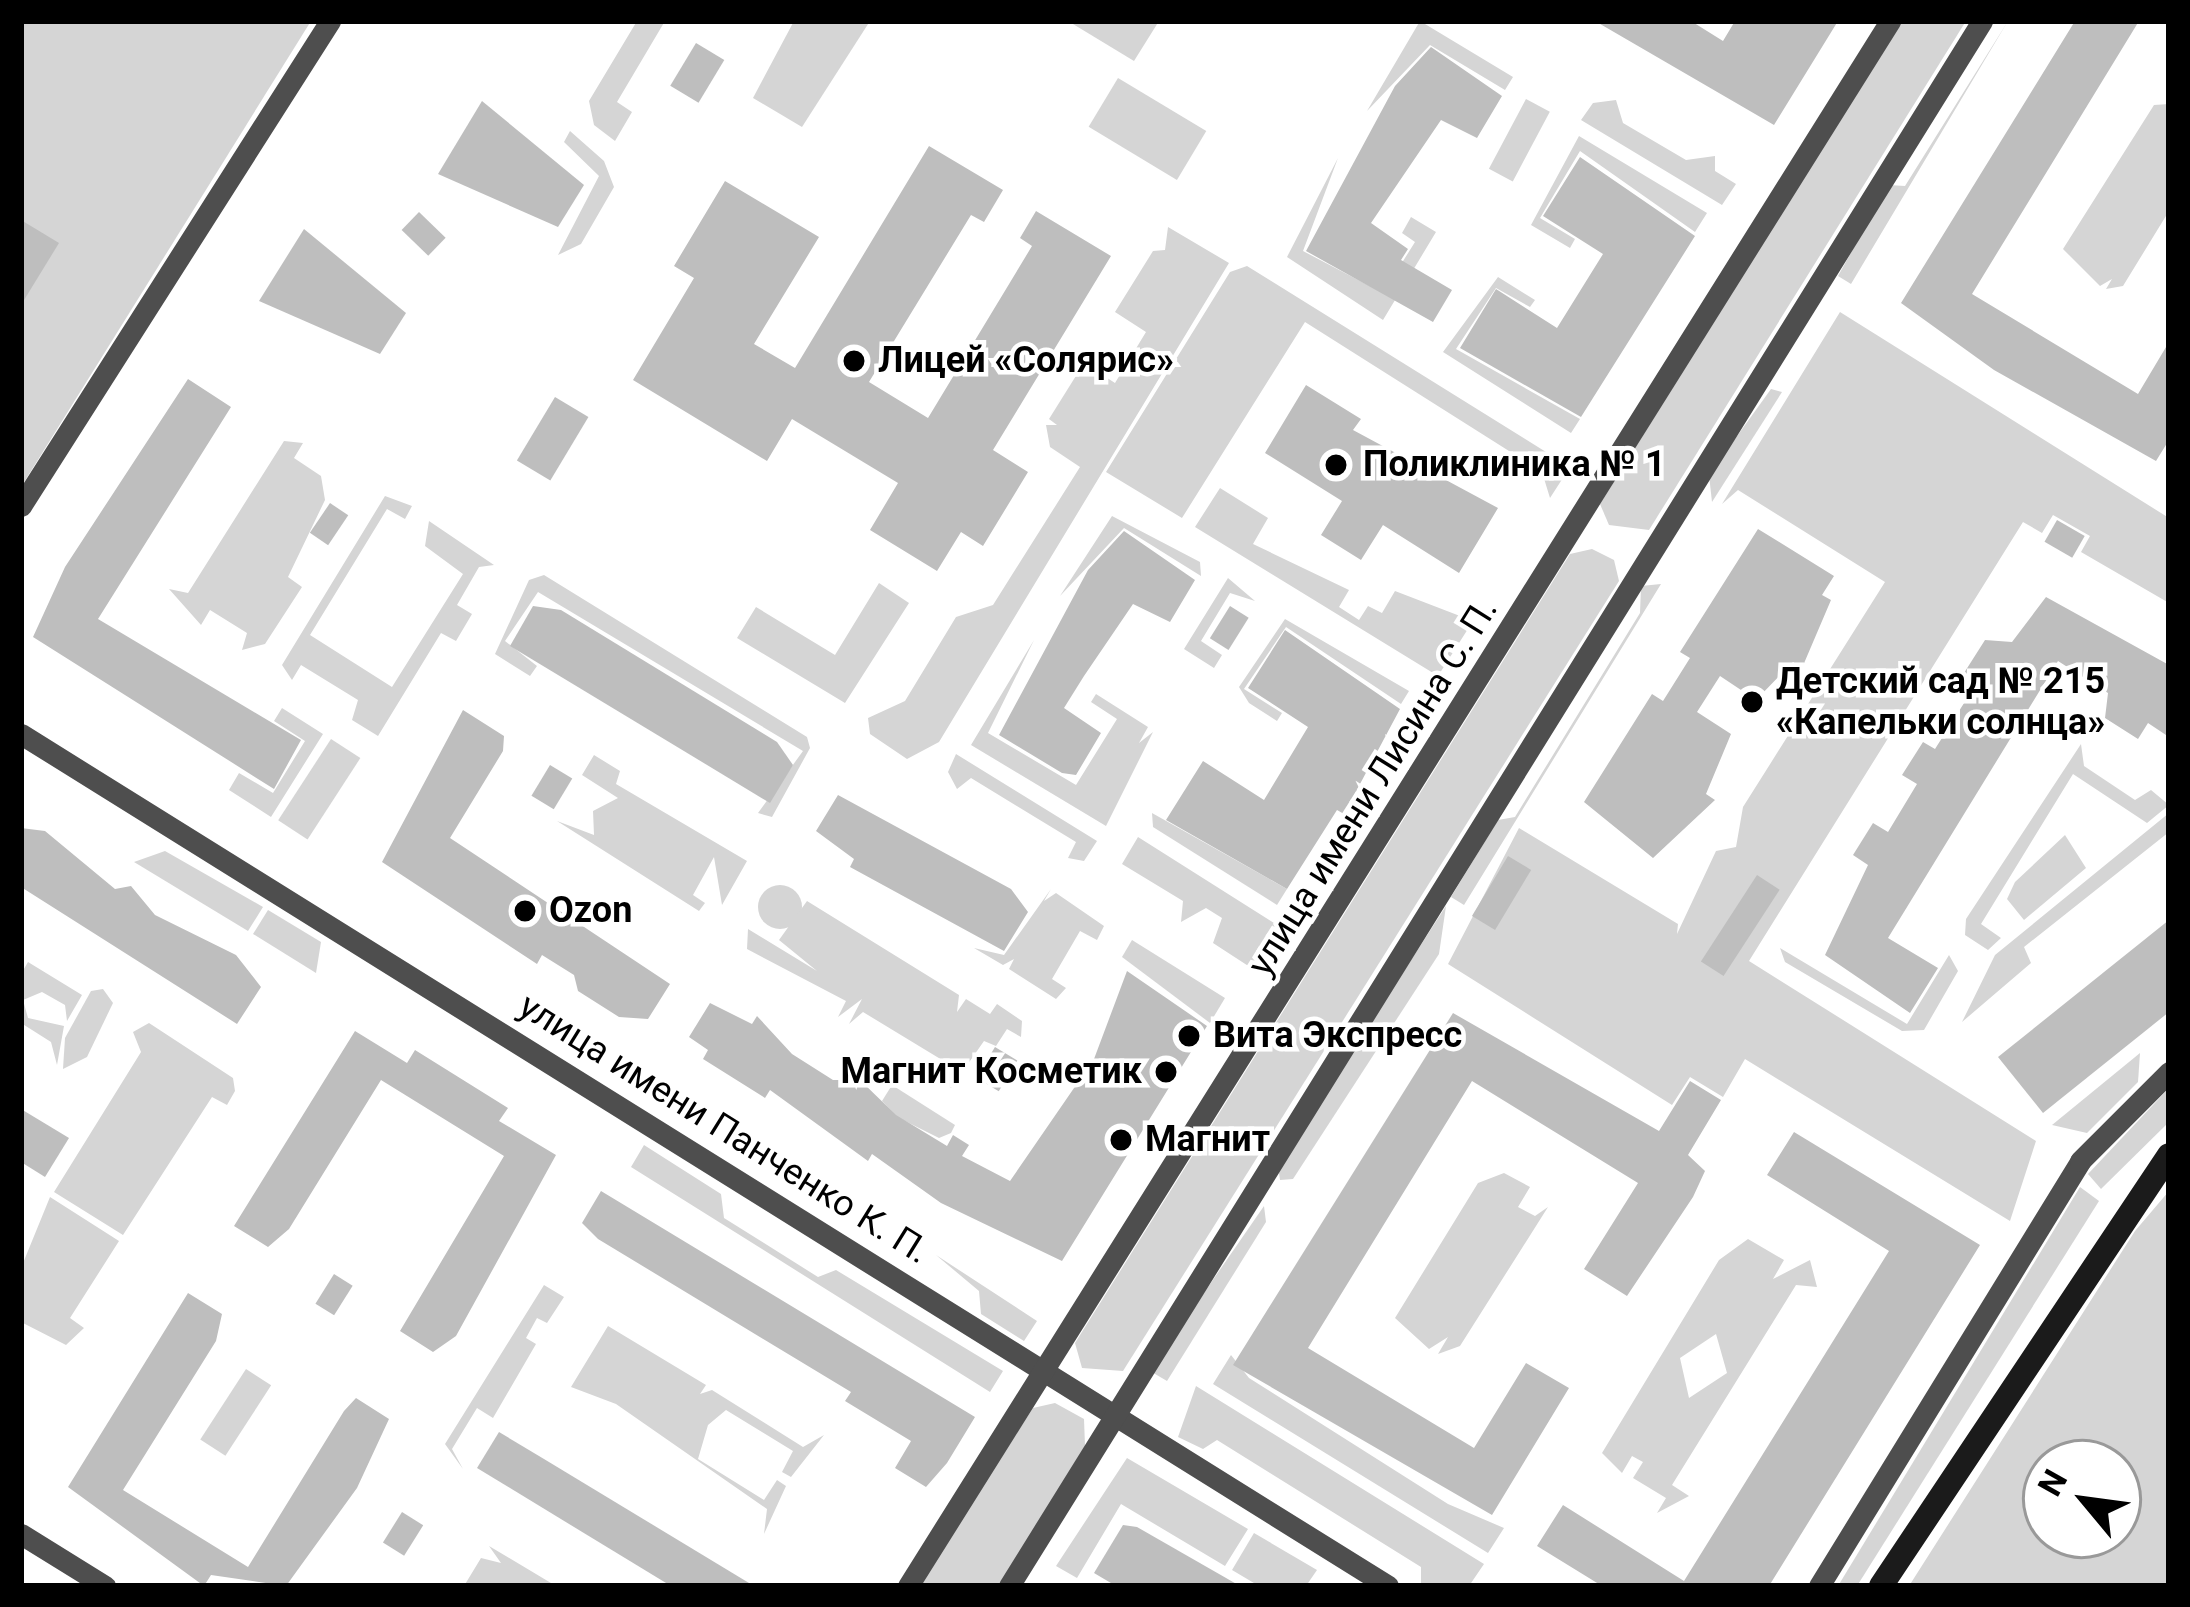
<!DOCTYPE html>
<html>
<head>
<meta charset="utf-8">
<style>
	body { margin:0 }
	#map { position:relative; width:2190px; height:1607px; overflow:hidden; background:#fff; font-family:Roboto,sans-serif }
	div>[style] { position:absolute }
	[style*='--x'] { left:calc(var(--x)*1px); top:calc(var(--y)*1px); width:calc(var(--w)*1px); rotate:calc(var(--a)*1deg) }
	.green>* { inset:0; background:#d5d5d5; transform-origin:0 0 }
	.round { border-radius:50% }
	.building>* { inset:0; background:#bebebe; transform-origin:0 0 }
	.minor>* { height:21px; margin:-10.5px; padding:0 10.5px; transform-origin:10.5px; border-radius:10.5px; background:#4e4e4e }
	.secondary>* { height:24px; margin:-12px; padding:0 12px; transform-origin:12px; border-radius:12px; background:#1b1b1b }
	.dots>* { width:33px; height:33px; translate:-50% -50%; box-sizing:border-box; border:6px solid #fff; border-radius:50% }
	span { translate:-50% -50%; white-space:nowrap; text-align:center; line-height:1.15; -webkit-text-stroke:9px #fff; paint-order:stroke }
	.poi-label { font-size:36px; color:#000; font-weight:700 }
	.left { translate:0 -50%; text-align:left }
	.right { translate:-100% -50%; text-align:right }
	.street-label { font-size:36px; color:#000 }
	.frame { position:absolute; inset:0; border:24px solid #000; pointer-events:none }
	.north { position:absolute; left:2022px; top:1439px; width:120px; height:120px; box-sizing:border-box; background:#fff; border:3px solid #999; border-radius:50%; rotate:299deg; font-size:33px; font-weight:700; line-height:48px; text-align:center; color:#000 }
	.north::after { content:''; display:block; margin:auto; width:42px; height:54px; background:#000; clip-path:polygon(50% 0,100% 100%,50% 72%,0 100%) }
</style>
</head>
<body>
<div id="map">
	<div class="green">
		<i style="clip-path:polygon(21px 21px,311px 21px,21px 487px)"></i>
		<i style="clip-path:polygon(637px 21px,665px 21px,617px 102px,632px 112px,615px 141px,594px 125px,589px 101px)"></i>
		<i style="clip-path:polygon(794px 21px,870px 21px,802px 127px,753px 98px)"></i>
		<i style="clip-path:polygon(1068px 21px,1159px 21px,1134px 61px)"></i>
		<i style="clip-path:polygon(1420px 21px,1513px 77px,1505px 90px,1430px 45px,1367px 111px)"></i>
		<i style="clip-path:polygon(1902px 21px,1966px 21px,1649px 530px,1609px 525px,1600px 504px)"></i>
		<i style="clip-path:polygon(2008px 21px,1851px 284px,1838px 276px,1889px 185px,1905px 186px)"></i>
		<i style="left:1118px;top:78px;width:103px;height:57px;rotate:31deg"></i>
		<i style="left:1526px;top:99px;width:27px;height:79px;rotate:28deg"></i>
		<i style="clip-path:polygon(1616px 100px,1623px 123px,1686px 160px,1715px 156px,1715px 171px,1736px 184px,1722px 205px,1581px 120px,1593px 103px)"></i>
		<i style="clip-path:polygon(2169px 104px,2169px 211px,2123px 286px,2106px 289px,2112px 279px,2100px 286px,2063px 249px,2154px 105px)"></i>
		<i style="clip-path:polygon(570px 131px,604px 161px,614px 187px,581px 244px,558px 255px,599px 176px,564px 142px)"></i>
		<i style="clip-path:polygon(1579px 136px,1707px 213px,1695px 232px,1580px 151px,1540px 218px,1575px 239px,1570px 248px,1531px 225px)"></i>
		<i style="clip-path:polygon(1338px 158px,1303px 251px,1383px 293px,1415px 242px,1402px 233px,1411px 217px,1436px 232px,1383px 320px,1287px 257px)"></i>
		<i style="clip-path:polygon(1168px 227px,1229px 263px,939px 742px,907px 759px,870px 734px,868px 718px,905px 701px,956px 617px,993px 605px,1080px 467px,1050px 447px,1046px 425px,1057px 425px,1049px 419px,1084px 363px,1115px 383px,1146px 332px,1115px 312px,1153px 251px,1165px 250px)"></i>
		<i style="clip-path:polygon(1247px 266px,1570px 467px,1550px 498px,1542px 472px,1305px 322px,1182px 518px,1106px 472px,1230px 272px)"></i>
		<i style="clip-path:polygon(1498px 277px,1535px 300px,1530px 307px,1496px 288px,1456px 349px,1580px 419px,1571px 433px,1443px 352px)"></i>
		<i style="clip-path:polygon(1840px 312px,2169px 518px,2169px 603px,2081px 552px,2090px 536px,2053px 515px,2042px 533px,2023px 522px,1749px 961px,2036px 1141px,2010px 1221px,1745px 1059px,1723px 1097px,1690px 1077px,1672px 1105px,1448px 964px,1519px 828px,1678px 924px,1677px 934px,1716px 851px,1736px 847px,1743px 807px,1885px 582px,1738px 490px,1722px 504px)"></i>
		<i style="clip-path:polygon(1771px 389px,1782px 392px,1712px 502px,1709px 475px)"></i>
		<i style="clip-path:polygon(284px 441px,303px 443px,294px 458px,321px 476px,325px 500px,288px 577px,302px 587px,265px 644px,242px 650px,247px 633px,210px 610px,201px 625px,169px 589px,188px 593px)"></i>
		<i style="clip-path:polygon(1220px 488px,1268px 518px,1253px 544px,1349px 590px,1339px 607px,1359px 620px,1368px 606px,1382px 613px,1395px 591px,1473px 621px,1438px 676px,1195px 527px)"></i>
		<i style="clip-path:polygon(385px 496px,412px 506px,405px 519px,387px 509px,310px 635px,392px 687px,463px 574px,425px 546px,429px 521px,494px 565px,479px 567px,457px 605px,472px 614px,456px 641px,441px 633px,378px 736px,352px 720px,358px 700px,301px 665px,292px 680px,282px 665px)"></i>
		<i style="clip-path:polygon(1112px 516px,1200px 562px,1201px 576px,1124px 528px,1060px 596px)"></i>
		<i style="clip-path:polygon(1592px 549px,1614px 560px,1619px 581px,1123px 1371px,1082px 1368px,1075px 1343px,1570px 554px)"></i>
		<i style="clip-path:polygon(544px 575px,807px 737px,810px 748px,772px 817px,758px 813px,803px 751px,538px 592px,505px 641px,537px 666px,530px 676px,495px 654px,529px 580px)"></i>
		<i style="clip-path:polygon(1228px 578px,1255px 601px,1230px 593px,1201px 641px,1222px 655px,1214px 668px,1184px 649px)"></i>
		<i style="clip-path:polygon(879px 583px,909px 603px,845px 703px,737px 638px,756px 607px,835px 655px)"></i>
		<i style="clip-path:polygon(1661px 584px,1464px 905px,1451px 897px,1498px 820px,1515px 817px,1640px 613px,1641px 586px)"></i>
		<i style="clip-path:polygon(1285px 619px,1409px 691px,1401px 704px,1286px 627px,1244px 689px,1282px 713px,1277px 721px,1249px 703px,1239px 687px)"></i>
		<i style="clip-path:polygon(1034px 640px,988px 733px,1076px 785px,1117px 719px,1091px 702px,1096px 694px,1148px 727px,1139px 743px,1153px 732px,1106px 826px,971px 745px)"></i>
		<i style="clip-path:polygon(282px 708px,323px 734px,271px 817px,229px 790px,239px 773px,273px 793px,305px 741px,274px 721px)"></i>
		<i style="left:331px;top:739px;width:35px;height:97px;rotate:33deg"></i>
		<i style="clip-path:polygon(2081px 744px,2084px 766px,2135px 800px,2151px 790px,2169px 805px,2147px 823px,2073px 774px,1981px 924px,2001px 938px,1988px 950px,1965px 935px,1966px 919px)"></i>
		<i style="clip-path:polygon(956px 754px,1097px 841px,1084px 861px,1068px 858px,1076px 842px,971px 778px,957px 789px,948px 772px)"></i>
		<i style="clip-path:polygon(594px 755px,620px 771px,616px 784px,747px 861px,722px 905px,714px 857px,693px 895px,705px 903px,699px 911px,557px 821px,594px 835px,593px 811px,618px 798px,582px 775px)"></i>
		<i style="clip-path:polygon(1152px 813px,1287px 889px,1277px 905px,1153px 827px)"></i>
		<i style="clip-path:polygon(2169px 813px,2169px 832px,2024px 947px,2031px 963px,1962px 1022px,1995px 955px)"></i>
		<i style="clip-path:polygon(2065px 835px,2086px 868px,2024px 920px,2007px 899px,2015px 882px)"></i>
		<i style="clip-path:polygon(1138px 837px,1282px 928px,1256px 971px,1213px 943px,1222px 918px,1206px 908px,1181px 922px,1183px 901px,1122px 864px)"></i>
		<i style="clip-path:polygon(165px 851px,263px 907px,248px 931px,134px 862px)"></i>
		<i class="round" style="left:758px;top:885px;width:44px;height:44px"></i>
		<i style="clip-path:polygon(1051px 889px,1044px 901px,1056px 893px,1104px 926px,1097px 940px,1080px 931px,1052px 979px,1066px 988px,1056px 999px,1009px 969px,1014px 959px,1003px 965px,974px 948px,1004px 955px)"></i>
		<i style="clip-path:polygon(807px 901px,959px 995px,957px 1012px,966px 999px,990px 1014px,997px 1004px,1022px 1021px,1021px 1037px,1007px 1029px,996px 1046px,984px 1041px,951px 1088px,938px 1079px,947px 1063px,863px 1012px,849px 1024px,862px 999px,838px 1017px,846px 1001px,747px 949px,748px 929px,817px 971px,779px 940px)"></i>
		<i style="clip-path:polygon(1446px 906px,1439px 954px,1293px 1179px,1280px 1180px,1278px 1166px)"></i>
		<i style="clip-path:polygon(268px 910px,321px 942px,316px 973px,253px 934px)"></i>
		<i style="clip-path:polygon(1132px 940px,1225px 998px,1210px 1023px,1122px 957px)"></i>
		<i style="clip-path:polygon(1780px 948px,1907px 1024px,1949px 955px,1958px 971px,1924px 1030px,1902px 1031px,1785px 962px)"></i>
		<i style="clip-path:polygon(28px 962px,82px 995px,67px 1021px,65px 1005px,42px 992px,23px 1000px,28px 1018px,64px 1026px,57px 1065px,51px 1042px,21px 1023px,21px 974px)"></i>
		<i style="clip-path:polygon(103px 989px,113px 1003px,87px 1057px,63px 1069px,65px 1038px,91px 991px)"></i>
		<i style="clip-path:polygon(149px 1023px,233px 1078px,235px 1091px,227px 1105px,212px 1097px,123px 1235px,54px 1192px,141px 1052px,133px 1032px)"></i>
		<i style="clip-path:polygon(2140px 1053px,2138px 1082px,2087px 1133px,2052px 1125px)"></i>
		<i style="clip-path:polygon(892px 1085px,955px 1125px,951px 1133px,939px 1138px,897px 1117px,882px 1101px)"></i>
		<i style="clip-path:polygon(2169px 1088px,2169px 1122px,2101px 1189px,2088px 1174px)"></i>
		<i style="clip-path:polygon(644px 1145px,721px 1194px,724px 1218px,818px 1277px,836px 1270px,1003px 1371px,990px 1392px,631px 1167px)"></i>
		<i style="clip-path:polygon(1504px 1173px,1530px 1187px,1518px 1207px,1535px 1216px,1548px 1207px,1460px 1346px,1438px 1354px,1448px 1337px,1429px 1349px,1395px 1318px,1478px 1183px)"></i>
		<i style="clip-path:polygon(2080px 1187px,2099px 1201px,1857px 1586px,1838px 1586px)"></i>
		<i style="clip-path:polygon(evenodd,2169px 1191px,2169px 1586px,1909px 1586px,2135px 1231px,2169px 1191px,2118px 1463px,2118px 1535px,2046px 1535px,2046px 1463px,2118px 1463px)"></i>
		<i style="clip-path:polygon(50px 1197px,119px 1241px,70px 1318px,84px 1328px,66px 1345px,21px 1322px,21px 1268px)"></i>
		<i style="clip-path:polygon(1264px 1206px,1266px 1222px,1167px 1381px,1150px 1371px)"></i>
		<i style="clip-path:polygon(evenodd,1748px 1239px,1784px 1260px,1773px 1279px,1810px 1260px,1817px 1287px,1796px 1285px,1672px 1485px,1689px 1496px,1657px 1513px,1666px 1498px,1633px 1478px,1643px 1462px,1632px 1456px,1622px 1473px,1602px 1453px,1719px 1260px,1748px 1239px,1716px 1334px,1727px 1373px,1689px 1398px,1680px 1358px,1716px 1334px)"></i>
		<i style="clip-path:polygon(936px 1255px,1037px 1321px,1024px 1341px,981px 1314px,979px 1291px)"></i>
		<i style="clip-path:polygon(544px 1285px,564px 1297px,547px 1323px,537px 1318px,526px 1338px,536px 1344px,493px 1418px,477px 1408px,452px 1449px,463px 1469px,445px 1444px)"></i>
		<i style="clip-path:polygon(608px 1326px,706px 1385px,700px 1394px,712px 1390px,803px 1447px,824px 1435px,791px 1477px,782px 1472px,793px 1451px,726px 1410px,708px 1425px,698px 1459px,764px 1500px,777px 1480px,786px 1486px,764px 1534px,767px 1509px,616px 1404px,571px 1387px)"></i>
		<i style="clip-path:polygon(1231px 1355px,1249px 1378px,1448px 1504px,1504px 1528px,1488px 1553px,1213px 1384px)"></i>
		<i style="left:246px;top:1369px;width:30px;height:84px;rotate:33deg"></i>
		<i style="clip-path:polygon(1196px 1386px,1484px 1564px,1469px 1586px,1421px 1586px,1421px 1567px,1217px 1440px,1203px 1449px,1178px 1437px)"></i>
		<i style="clip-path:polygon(1055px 1403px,1084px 1419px,1085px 1446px,1000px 1586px,918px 1586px,1033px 1408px)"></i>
		<i style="clip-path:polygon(1127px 1458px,1248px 1529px,1225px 1566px,1121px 1504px,1077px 1578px,1056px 1566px)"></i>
		<i style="clip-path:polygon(1254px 1533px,1317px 1570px,1306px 1586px,1259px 1586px,1232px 1570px)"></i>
		<i style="clip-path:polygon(489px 1546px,556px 1586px,464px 1586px,481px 1558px,501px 1563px)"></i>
	</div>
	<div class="building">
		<i style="clip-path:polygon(1595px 21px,1691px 21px,1723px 41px,1735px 21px,1838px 21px,1774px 125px)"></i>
		<i style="clip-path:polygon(2075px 21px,2139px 21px,1972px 294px,2138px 394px,2169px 342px,2169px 440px,2156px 461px,1994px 370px,1901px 303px)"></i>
		<i style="left:696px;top:43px;width:33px;height:50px;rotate:31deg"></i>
		<i style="clip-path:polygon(1431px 47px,1502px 96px,1477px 138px,1441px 120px,1371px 223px,1408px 249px,1401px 260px,1452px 290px,1433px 322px,1306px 251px,1395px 86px)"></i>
		<i style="clip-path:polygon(482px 101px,584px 185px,558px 227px,438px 174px)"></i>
		<i style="clip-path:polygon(929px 146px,1003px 190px,984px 222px,971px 215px,869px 382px,928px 418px,1032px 246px,1020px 238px,1036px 211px,1111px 256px,993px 450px,1028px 472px,983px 546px,961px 532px,937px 571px,870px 530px,898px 483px,792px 419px,767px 461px,633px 380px,694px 278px,674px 266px,725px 181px,819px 237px,754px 344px,795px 368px)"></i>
		<i style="clip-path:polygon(1580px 157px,1695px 236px,1581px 417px,1460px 348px,1496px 289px,1557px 328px,1603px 254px,1543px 216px)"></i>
		<i style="left:419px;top:212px;width:37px;height:25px;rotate:44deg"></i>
		<i style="clip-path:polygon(21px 220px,59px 243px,21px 305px)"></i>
		<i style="clip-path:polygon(304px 229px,406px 313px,380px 354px,259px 301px)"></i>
		<i style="clip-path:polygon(188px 379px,231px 407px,98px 619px,301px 740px,274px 789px,33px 637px,65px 567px)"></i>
		<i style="clip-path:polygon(1306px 385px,1361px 419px,1353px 430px,1498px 508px,1459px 573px,1383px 525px,1361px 560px,1321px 535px,1342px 501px,1265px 453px)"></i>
		<i style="left:555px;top:397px;width:39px;height:74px;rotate:31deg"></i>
		<i style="left:330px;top:503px;width:22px;height:36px;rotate:34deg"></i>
		<i style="left:2057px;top:520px;width:32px;height:25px;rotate:30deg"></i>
		<i style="clip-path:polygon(1758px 529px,1834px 576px,1822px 595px,1831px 600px,1802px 668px,1793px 662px,1756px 700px,1720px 676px,1697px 712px,1731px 734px,1706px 794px,1715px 800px,1653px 858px,1584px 802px,1652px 694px,1663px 701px,1690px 658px,1680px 652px)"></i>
		<i style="clip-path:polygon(1124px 531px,1195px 580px,1170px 622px,1133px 604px,1084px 676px,1064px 708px,1101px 733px,1076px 775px,1062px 773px,999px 735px,1088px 570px)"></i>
		<i style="clip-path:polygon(2046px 597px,2169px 665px,2169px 737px,2148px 723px,2138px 739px,2105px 718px,2108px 693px,2058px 661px,1888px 938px,1938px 968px,1910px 1013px,1825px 955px,1868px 865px,1853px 855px,1873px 823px,1888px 832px,1917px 784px,1902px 775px,1923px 742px,1935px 749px,1978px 681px,1964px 673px,1985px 640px,2012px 642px)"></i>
		<i style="clip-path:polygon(533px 606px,561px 610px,777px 742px,793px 765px,770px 803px,510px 646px)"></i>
		<i style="left:1230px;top:606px;width:22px;height:38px;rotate:32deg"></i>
		<i style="clip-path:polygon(1285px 630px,1400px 709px,1344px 814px,1337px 810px,1287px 889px,1166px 820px,1203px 761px,1264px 800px,1308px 727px,1248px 688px)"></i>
		<i style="clip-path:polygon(463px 710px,504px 736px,503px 751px,450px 838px,670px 984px,648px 1019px,619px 1017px,578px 991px,574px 975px,542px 955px,537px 964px,382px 862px)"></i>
		<i style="left:550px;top:765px;width:26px;height:36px;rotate:31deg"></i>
		<i style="clip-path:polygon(838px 795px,1011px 889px,1028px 912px,1004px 951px,850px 867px,854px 859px,816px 831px)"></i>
		<i style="clip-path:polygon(21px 828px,45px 831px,115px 889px,131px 886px,155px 915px,236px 955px,261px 987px,237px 1024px,21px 887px)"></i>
		<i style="left:1508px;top:856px;width:27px;height:70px;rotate:31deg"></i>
		<i style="left:1757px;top:875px;width:27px;height:103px;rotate:33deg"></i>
		<i style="clip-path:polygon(2169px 920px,2169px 1012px,2043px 1113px,1998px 1057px)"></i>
		<i style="clip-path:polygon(1127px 971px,1207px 1026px,1062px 1261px,941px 1203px,872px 1154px,868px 1161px,770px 1090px,765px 1098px,703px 1059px,708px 1050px,689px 1037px,710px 1003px,752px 1024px,757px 1016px,792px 1054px,833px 1080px,860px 1080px,896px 1115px,947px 1146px,953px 1135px,969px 1145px,962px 1156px,1010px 1181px,1094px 1059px)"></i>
		<i style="clip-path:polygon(1453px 1013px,1659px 1131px,1690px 1081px,1721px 1100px,1688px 1155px,1705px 1171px,1693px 1197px,1627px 1296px,1584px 1269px,1638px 1183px,1472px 1081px,1308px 1348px,1474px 1448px,1526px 1363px,1569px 1388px,1492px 1515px,1233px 1365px)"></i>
		<i style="clip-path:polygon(355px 1031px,407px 1063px,415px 1050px,508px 1108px,499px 1121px,556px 1155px,456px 1336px,433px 1352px,400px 1331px,504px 1156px,381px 1080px,289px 1229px,268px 1247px,234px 1226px)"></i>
		<i style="left:995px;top:1047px;width:26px;height:36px;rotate:31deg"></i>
		<i style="clip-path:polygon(21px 1109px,69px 1138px,45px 1177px,21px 1162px)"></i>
		<i style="clip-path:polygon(1794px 1132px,1980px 1245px,1769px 1586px,1602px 1586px,1537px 1546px,1563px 1505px,1684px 1581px,1889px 1251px,1767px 1175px)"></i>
		<i style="clip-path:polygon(601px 1191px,975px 1417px,947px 1463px,926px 1487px,895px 1468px,911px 1441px,845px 1401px,851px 1392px,598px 1239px,582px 1223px)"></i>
		<i style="left:334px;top:1274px;width:22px;height:35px;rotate:32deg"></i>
		<i style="clip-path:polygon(188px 1293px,222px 1314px,216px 1341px,123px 1490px,248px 1567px,344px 1411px,356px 1398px,389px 1419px,357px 1488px,286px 1586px,211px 1575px,204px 1586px,68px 1487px)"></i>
		<i style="clip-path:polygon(499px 1432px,544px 1459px,754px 1586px,671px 1586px,477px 1468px)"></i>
		<i style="left:402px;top:1512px;width:25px;height:36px;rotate:32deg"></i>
		<i style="clip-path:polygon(1123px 1525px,1137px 1527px,1240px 1586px,1116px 1586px,1094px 1573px)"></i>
	</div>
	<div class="minor">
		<i style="--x:21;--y:506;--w:575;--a:-57.5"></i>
		<i style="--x:21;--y:734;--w:1611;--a:31.93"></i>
		<i style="--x:21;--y:1534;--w:99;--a:31.8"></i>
		<i style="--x:908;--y:1586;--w:1848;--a:-57.89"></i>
		<i style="--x:1009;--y:1586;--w:1843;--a:-58.13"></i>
		<i style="--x:1819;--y:1586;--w:499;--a:-58.4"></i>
		<i style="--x:2080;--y:1161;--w:126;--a:-45"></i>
	</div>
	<div class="secondary">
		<i style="--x:1881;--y:1586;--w:518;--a:-56.25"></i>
	</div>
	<div class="dots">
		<i style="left:854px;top:361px;background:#000"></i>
		<i style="left:1336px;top:465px;background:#000"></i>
		<i style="left:1752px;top:702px;background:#000"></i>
		<i style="left:525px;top:911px;background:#000"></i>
		<i style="left:1189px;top:1036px;background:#000"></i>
		<i style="left:1166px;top:1072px;background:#000"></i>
		<i style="left:1121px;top:1140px;background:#000"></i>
	</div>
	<div class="poi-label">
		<span class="left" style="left:878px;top:361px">Лицей «Солярис»</span>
		<span class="left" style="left:1363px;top:465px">Поликлиника № 1</span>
		<span class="left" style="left:1776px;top:702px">Детский сад № 215<br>«Капельки солнца»</span>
		<span class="left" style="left:549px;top:911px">Ozon</span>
		<span class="left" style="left:1213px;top:1036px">Вита Экспресс</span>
		<span class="right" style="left:1142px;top:1072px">Магнит Косметик</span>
		<span class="left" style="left:1145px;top:1140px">Магнит</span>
	</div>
	<div class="street-label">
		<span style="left:1373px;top:787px;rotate:-58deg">улица имени Лисина С. П.</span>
		<span style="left:724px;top:1129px;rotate:32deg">улица имени Панченко К. П.</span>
	</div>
	<div class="frame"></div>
	<div class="north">N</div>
</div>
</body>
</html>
